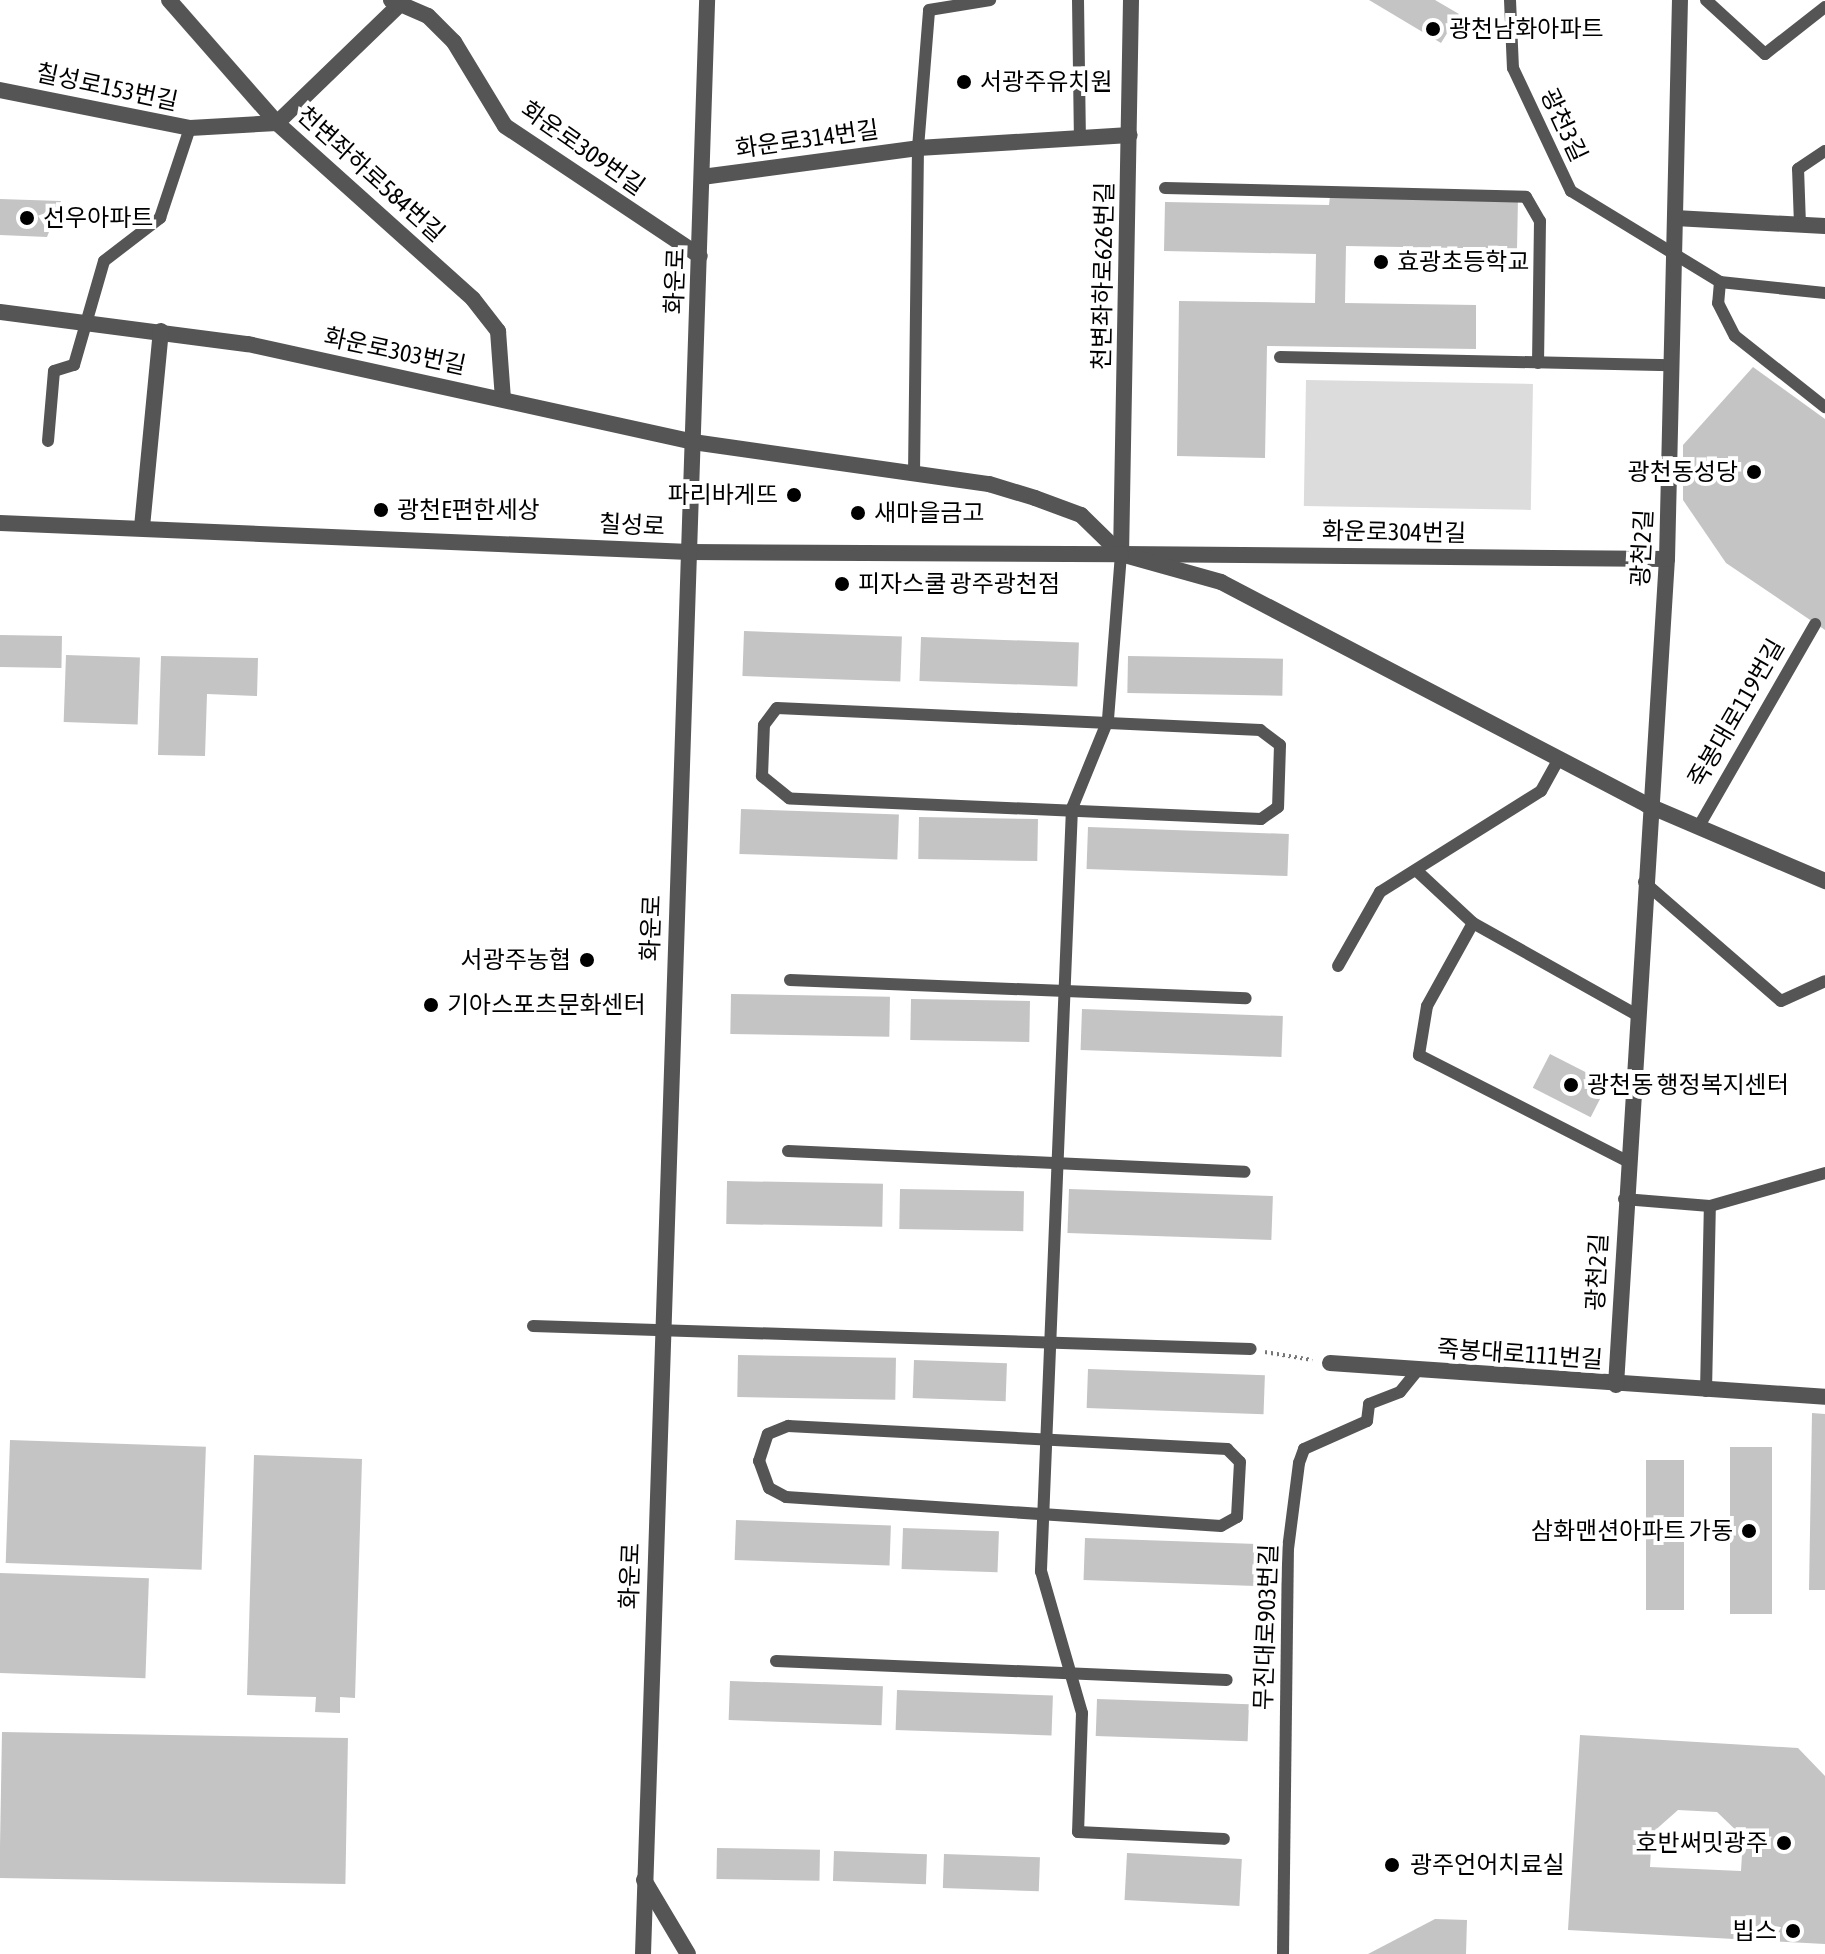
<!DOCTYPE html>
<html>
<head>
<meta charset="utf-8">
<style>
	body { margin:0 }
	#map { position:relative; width:1825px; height:1954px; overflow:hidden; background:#fff; font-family:"Asap Condensed","Noto Sans KR",sans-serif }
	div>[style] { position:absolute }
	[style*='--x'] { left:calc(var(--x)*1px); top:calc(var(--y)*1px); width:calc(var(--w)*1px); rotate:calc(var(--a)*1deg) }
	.green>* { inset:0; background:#dcdcdc; transform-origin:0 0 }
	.building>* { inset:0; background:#c4c4c4; transform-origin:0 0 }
	.path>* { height:4px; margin-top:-2px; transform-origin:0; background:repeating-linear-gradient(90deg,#777 0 2px,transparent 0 6px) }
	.service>* { height:12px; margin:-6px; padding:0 6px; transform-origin:6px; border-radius:6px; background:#555 }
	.minor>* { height:16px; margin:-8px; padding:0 8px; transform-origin:8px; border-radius:8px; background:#555 }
	.tertiary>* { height:16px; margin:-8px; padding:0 8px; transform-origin:8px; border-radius:8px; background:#555 }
	.dots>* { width:22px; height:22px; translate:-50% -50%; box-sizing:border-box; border:4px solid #fff; border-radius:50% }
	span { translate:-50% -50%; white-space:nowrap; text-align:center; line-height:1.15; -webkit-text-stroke:8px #fff; paint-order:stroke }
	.poi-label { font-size:24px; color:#000 }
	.left { translate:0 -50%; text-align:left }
	.right { translate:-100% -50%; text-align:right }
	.street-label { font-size:24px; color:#000 }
</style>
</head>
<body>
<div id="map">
	<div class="green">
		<i style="left:1306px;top:380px;width:227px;height:126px;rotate:1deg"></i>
	</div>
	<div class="building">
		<i style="clip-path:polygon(1369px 0,1435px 0,1459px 14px,1441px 43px)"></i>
		<i style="clip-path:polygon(1330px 196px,1518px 198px,1517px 249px,1346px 246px,1345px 303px,1476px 305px,1476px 349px,1267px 346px,1265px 458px,1177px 456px,1179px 301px,1315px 303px,1316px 254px,1164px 251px,1165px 202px,1329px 205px)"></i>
		<i style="clip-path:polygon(0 199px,61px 201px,47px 237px,0 235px)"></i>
		<i style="clip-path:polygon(1753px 367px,1825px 419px,1825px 630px,1726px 563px,1683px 500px,1683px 445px)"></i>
		<i style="left:744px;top:631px;width:158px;height:45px;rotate:2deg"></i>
		<i style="left:0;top:635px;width:62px;height:32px;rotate:1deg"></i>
		<i style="left:921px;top:637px;width:158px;height:44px;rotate:2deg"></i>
		<i style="left:66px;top:655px;width:74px;height:67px;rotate:2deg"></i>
		<i style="clip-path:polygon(161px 656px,258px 658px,257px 696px,207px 694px,205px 756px,158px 755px)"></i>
		<i style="left:1128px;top:656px;width:155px;height:37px;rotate:1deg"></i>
		<i style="left:741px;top:809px;width:158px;height:45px;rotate:2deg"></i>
		<i style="left:919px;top:817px;width:119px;height:42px;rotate:1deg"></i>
		<i style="left:1088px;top:827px;width:201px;height:42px;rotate:2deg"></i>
		<i style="left:731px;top:994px;width:159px;height:40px;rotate:1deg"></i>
		<i style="left:911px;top:999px;width:119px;height:41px;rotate:1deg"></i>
		<i style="left:1082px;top:1009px;width:201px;height:41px;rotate:2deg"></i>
		<i style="left:1550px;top:1054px;width:65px;height:38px;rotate:27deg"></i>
		<i style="left:727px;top:1181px;width:156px;height:43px;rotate:1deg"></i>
		<i style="left:900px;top:1189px;width:124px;height:40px;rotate:1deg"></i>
		<i style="left:1069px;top:1189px;width:204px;height:44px;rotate:2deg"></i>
		<i style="left:738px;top:1355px;width:158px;height:42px;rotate:1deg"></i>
		<i style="left:914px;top:1360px;width:93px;height:38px;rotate:2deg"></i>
		<i style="left:1088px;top:1369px;width:177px;height:39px;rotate:2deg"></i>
		<i style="clip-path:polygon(1812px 1413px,1825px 1414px,1825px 1590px,1809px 1590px)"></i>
		<i style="left:10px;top:1440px;width:196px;height:123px;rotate:2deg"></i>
		<i style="left:1730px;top:1447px;width:42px;height:167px"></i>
		<i style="clip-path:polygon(254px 1455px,362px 1459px,355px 1698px,340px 1697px,340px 1713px,315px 1712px,316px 1697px,247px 1695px)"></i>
		<i style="left:1646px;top:1460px;width:38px;height:150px"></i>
		<i style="left:736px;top:1520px;width:155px;height:40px;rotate:2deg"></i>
		<i style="left:903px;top:1528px;width:96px;height:41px;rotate:2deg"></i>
		<i style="left:1085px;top:1538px;width:172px;height:42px;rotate:2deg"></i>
		<i style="left:0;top:1573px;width:149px;height:100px;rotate:2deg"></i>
		<i style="left:730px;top:1681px;width:153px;height:39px;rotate:2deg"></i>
		<i style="left:897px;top:1690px;width:156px;height:40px;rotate:2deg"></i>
		<i style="left:1097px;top:1699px;width:152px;height:37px;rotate:2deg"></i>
		<i style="left:2px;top:1732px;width:346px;height:146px;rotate:1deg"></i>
		<i style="clip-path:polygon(evenodd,1580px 1735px,1798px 1748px,1825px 1776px,1825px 1944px,1568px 1930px,1580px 1735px,1678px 1810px,1717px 1812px,1743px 1837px,1741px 1871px,1650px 1867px,1652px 1833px,1678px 1810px)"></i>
		<i style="left:717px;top:1848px;width:103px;height:31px;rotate:1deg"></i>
		<i style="left:834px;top:1851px;width:93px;height:30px;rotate:2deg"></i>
		<i style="left:1127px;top:1853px;width:115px;height:47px;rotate:3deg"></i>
		<i style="left:944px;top:1854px;width:96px;height:34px;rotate:2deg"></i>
		<i style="clip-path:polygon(1435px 1919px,1467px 1920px,1466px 1954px,1368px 1954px)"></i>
	</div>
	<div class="path">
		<i style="--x:1265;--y:1352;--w:48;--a:9.7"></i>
	</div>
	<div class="service">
		<i style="--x:1078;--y:0;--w:136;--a:89.2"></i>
		<i style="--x:1510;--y:0;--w:68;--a:87.5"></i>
		<i style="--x:1513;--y:68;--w:136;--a:64.8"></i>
		<i style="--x:1571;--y:191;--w:175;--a:31.4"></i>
		<i style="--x:1720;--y:282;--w:21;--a:95"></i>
		<i style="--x:1718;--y:303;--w:37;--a:63"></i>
		<i style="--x:1735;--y:336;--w:115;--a:38.3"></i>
		<i style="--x:1706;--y:0;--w:80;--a:42.5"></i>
		<i style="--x:1765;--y:54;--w:76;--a:-38.1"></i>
		<i style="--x:1165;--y:188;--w:361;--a:1.4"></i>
		<i style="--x:1526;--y:197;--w:28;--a:60"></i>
		<i style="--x:1540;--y:221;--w:142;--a:90.8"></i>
		<i style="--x:1800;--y:225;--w:56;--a:-92"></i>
		<i style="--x:1798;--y:169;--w:32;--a:-34"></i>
		<i style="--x:1720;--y:282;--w:106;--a:6"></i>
		<i style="--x:1280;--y:357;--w:391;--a:1.2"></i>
		<i style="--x:48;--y:441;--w:70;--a:-85.1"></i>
		<i style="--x:54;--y:371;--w:21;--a:-17"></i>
		<i style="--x:74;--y:365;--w:108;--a:-73.9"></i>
		<i style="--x:104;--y:261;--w:71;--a:-37.5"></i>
		<i style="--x:160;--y:218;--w:95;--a:-71.6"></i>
		<i style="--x:914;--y:474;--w:326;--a:-89.3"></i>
		<i style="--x:918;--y:148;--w:138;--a:-85.4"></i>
		<i style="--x:929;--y:10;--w:62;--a:-9.3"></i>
		<i style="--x:1121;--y:554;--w:167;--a:94.5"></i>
		<i style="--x:1108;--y:720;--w:95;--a:112.2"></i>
		<i style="--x:1072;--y:808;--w:764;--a:92.33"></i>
		<i style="--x:1041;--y:1571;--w:148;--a:73.9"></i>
		<i style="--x:1082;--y:1713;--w:119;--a:91.9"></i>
		<i style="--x:1078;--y:1832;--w:146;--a:2.7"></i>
		<i style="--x:777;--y:708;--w:484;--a:2.6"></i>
		<i style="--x:1260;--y:730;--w:25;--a:37"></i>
		<i style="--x:1280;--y:745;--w:62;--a:91.8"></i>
		<i style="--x:1278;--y:807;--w:21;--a:145"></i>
		<i style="--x:1261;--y:819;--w:472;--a:-177.5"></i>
		<i style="--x:789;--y:798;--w:35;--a:-141"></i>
		<i style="--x:762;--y:776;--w:51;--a:-87.8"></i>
		<i style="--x:764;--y:725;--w:21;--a:-53"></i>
		<i style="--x:1699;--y:826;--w:233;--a:-60.1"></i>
		<i style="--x:1417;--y:871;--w:76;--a:42.9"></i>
		<i style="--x:1473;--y:923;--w:186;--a:29.3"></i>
		<i style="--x:1644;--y:882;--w:181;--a:41"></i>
		<i style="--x:1781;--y:1001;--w:48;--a:-24.4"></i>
		<i style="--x:1473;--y:923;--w:95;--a:119"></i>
		<i style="--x:1427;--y:1006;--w:50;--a:99.3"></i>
		<i style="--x:1419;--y:1055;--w:233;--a:27"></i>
		<i style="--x:1338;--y:966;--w:85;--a:-60.4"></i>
		<i style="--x:1380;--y:892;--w:190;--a:-32.1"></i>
		<i style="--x:1541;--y:791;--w:35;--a:-61"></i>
		<i style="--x:790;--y:980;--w:456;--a:2.3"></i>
		<i style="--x:788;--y:1151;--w:457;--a:2.6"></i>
		<i style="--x:1624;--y:1199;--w:86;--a:4.7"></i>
		<i style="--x:1710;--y:1206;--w:120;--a:-16"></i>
		<i style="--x:533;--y:1326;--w:718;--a:1.83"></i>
		<i style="--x:1706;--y:1391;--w:185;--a:-88.8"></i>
		<i style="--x:788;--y:1426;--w:440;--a:3"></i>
		<i style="--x:1227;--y:1449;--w:18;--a:45"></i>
		<i style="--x:1240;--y:1462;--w:55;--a:93.1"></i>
		<i style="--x:1237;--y:1517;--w:18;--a:151"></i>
		<i style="--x:1221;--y:1526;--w:436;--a:-176.2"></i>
		<i style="--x:786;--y:1497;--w:19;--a:-152"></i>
		<i style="--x:769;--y:1488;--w:29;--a:-110"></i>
		<i style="--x:759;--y:1461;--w:28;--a:-72"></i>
		<i style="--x:768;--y:1434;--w:22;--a:-22"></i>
		<i style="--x:776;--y:1661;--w:451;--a:2.4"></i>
		<i style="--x:1283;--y:1954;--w:405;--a:-89.3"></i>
		<i style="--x:1288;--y:1549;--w:87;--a:-82.7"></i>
		<i style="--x:1299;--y:1463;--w:15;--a:-70"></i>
		<i style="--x:1304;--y:1449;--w:69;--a:-24"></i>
		<i style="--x:1367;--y:1421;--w:17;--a:-83"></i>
		<i style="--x:1369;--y:1404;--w:33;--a:-21"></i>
		<i style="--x:1400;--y:1392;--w:28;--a:-51"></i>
	</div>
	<div class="minor">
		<i style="--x:169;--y:0;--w:164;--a:48.7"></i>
		<i style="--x:277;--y:123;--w:263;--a:41.9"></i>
		<i style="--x:473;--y:299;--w:41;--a:52"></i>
		<i style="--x:498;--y:331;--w:68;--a:85.8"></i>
		<i style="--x:391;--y:0;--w:40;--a:23.4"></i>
		<i style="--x:428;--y:16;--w:37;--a:45"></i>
		<i style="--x:454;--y:42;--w:98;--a:58.7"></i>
		<i style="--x:505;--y:126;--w:234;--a:33.7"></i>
		<i style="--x:1131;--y:0;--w:554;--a:91.03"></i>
		<i style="--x:1121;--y:554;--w:546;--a:0.52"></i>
		<i style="--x:0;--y:90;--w:194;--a:11.3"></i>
		<i style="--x:190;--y:128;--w:87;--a:-3.3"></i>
		<i style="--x:277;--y:123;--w:167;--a:-44"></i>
		<i style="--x:702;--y:177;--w:218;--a:-7.6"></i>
		<i style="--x:918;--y:148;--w:212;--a:-3.5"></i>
		<i style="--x:1675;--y:218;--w:150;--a:3.1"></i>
		<i style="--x:0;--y:312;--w:250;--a:7.4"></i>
		<i style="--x:248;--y:344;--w:456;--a:12.4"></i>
		<i style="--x:693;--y:442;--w:299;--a:8.1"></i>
		<i style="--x:989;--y:484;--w:48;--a:16.9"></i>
		<i style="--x:1035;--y:498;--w:49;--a:20.3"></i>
		<i style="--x:1081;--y:515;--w:56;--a:44.3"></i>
		<i style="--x:1121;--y:554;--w:104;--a:15.6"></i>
		<i style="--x:1221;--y:582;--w:481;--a:27.6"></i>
		<i style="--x:1647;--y:805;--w:194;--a:23.1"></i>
		<i style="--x:142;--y:527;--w:197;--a:-84.5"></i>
		<i style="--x:1330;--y:1363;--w:496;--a:3.9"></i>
		<i style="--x:1616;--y:1385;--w:828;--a:-86.47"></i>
		<i style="--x:1667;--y:559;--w:559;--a:-88.67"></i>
	</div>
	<div class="tertiary">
		<i style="--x:0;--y:523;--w:690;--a:2.41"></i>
		<i style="--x:689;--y:552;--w:432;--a:0.3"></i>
		<i style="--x:644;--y:1880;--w:86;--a:59.3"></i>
		<i style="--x:643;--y:1954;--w:1955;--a:-88.12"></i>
	</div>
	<div class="dots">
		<i style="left:1433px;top:29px;background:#000"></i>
		<i style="left:964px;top:82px;background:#000"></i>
		<i style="left:27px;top:218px;background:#000"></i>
		<i style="left:1381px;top:262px;background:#000"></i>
		<i style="left:1754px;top:472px;background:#000"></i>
		<i style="left:794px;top:495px;background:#000"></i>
		<i style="left:381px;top:510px;background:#000"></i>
		<i style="left:858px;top:513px;background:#000"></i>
		<i style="left:842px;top:584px;background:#000"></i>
		<i style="left:587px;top:960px;background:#000"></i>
		<i style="left:431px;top:1005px;background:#000"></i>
		<i style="left:1571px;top:1085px;background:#000"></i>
		<i style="left:1749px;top:1531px;background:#000"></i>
		<i style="left:1784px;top:1843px;background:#000"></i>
		<i style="left:1392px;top:1865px;background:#000"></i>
		<i style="left:1793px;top:1931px;background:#000"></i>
	</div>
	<div class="poi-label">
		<span class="left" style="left:1449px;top:29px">광천남화아파트</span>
		<span class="left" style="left:980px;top:82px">서광주유치원</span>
		<span class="left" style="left:43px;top:218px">선우아파트</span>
		<span class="left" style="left:1397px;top:262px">효광초등학교</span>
		<span class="right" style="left:1738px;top:472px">광천동성당</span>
		<span class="right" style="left:778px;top:495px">파리바게뜨</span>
		<span class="left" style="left:397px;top:510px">광천E편한세상</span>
		<span class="left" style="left:874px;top:513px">새마을금고</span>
		<span class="left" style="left:858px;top:584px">피자스쿨 광주광천점</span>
		<span class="right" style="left:571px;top:960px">서광주농협</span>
		<span class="left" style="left:447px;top:1005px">기아스포츠문화센터</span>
		<span class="left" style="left:1587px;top:1085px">광천동 행정복지센터</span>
		<span class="right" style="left:1733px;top:1531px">삼화맨션아파트 가동</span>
		<span class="right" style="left:1768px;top:1843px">호반써밋광주</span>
		<span class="left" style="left:1410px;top:1865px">광주언어치료실</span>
		<span class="right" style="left:1777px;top:1931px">빕스</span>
	</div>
	<div class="street-label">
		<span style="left:107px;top:87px;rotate:12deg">칠성로153번길</span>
		<span style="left:1564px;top:125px;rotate:65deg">광천3길</span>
		<span style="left:807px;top:139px;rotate:-8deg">화운로314번길</span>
		<span style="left:583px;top:148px;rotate:35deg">화운로309번길</span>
		<span style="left:371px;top:174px;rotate:42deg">천변좌하로584번길</span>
		<span style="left:1103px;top:276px;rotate:-89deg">천변좌하로626번길</span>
		<span style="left:675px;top:281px;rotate:-88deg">화운로</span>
		<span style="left:395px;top:351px;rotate:12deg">화운로303번길</span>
		<span style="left:632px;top:525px;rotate:3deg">칠성로</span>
		<span style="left:1394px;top:532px;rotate:1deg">화운로304번길</span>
		<span style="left:1642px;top:548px;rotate:-87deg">광천2길</span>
		<span style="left:1736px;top:713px;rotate:-60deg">죽봉대로119번길</span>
		<span style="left:651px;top:928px;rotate:-88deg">화운로</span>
		<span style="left:1597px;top:1272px;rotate:-87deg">광천2길</span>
		<span style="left:1520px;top:1354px;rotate:4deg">죽봉대로111번길</span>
		<span style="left:630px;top:1576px;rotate:-88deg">화운로</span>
		<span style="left:1266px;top:1627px;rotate:-88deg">무진대로903번길</span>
	</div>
</div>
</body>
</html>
